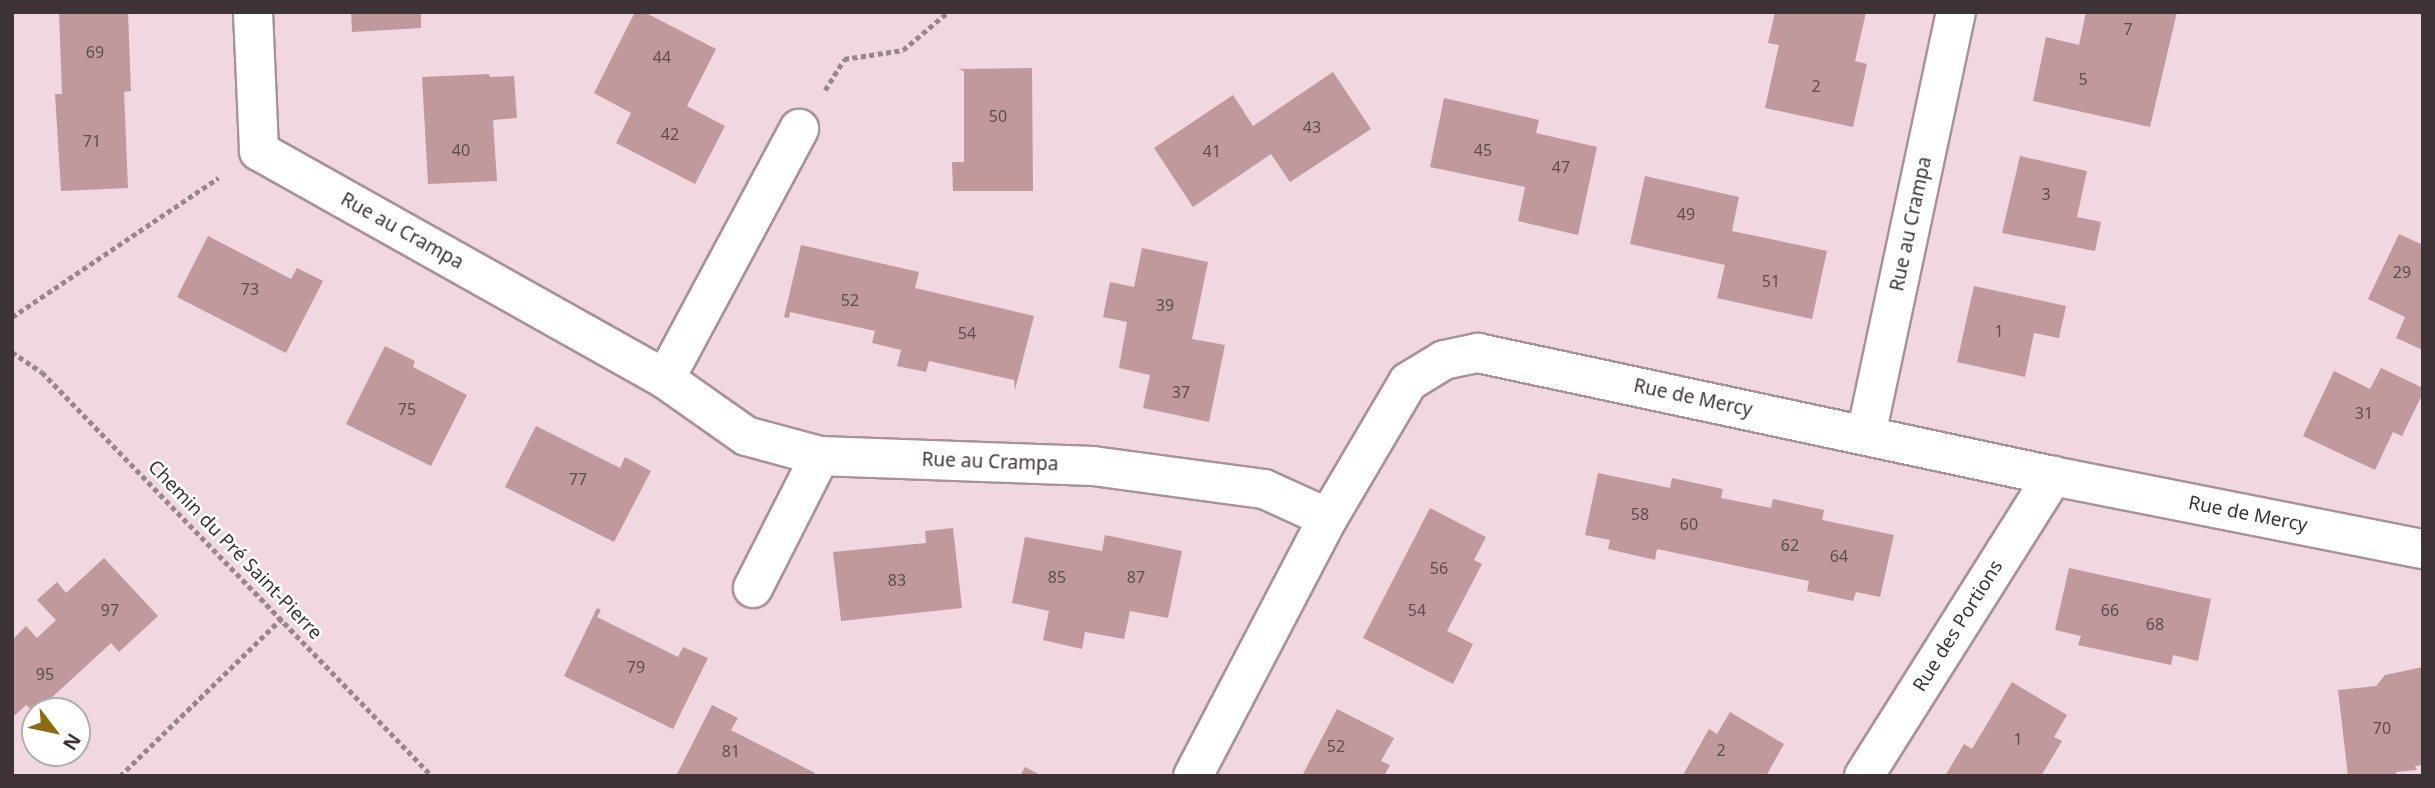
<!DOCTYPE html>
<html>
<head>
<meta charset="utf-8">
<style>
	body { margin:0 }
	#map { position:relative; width:2435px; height:788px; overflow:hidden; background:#f1d7e0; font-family:"Noto Sans",sans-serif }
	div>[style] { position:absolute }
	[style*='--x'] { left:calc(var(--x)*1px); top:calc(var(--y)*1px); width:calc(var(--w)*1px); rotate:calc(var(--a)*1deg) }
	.building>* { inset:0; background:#bf999b }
	.path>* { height:4.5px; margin-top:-2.25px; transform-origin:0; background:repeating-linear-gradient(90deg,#98868c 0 5px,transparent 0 8.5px) }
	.roads { filter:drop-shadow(2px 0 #a99199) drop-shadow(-2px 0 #a99199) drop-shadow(0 2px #a99199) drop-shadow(0 -2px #a99199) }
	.minor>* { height:38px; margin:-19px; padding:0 19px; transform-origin:19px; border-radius:19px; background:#fff }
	span { translate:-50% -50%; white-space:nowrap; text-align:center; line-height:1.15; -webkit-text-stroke:5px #fff; paint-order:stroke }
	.number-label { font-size:16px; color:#5e4c4f }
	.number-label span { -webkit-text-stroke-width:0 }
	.street-label { font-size:19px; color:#3d3336 }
	.frame { position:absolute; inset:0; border:14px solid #3d3336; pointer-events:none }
	.north { position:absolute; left:21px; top:697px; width:70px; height:70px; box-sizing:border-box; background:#fff; border:2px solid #b1adaf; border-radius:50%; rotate:122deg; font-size:19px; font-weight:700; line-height:28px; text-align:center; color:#3d3336 }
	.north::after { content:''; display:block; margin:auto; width:24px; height:32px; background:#8c6c0e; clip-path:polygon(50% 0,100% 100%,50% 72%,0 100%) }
</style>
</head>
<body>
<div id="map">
	<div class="building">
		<i style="clip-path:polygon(59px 12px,128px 12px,131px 91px,124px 92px,128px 188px,61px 191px,55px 94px,62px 94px)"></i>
		<i style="clip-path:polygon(351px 12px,421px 12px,421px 28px,352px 32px)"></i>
		<i style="clip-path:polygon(635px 12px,644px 12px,716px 49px,687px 106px,725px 126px,695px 184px,616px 143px,631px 113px,594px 93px)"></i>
		<i style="clip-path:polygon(1775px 12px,1866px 12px,1855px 61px,1867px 64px,1853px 127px,1765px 108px,1779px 45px,1768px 43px)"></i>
		<i style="clip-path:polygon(2086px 12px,2177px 12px,2150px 127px,2033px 101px,2046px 37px,2079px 45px)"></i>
		<i style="clip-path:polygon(1032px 68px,1033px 191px,953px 191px,952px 162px,964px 162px,964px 71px,958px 69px)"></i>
		<i style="clip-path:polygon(1333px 72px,1371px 129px,1290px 182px,1271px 154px,1193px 207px,1154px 148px,1233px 95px,1253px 126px)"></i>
		<i style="clip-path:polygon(489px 74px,490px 77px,514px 76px,517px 118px,493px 120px,497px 181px,428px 184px,422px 77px)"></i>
		<i style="clip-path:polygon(1444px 98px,1539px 120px,1536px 133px,1597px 147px,1578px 235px,1518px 221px,1525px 187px,1430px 167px)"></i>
		<i style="clip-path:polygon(2020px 156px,2087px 171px,2077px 217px,2101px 222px,2095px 251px,2002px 233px)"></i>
		<i style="clip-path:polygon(1645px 176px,1739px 197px,1732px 231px,1827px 251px,1812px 319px,1717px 298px,1725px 265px,1630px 244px)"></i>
		<i style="clip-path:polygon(2399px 234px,2423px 245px,2423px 350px,2396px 338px,2405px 317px,2368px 299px)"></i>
		<i style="clip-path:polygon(208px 236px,291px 279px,297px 268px,323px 281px,286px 353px,177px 297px)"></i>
		<i style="clip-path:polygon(801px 245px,919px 272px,915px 288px,1034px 316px,1015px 390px,1014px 380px,929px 361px,926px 372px,897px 366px,901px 350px,872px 343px,875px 331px,790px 312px,789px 318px,784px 317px)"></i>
		<i style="clip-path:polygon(1142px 248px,1208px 262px,1192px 339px,1225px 345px,1209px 422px,1143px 408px,1150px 375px,1119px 368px,1127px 322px,1103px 317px,1110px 282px,1134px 287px)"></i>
		<i style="clip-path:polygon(1974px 286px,2066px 306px,2059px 338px,2034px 333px,2025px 377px,1957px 362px)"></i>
		<i style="clip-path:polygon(385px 346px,415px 361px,413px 367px,467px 395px,431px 466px,346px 424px)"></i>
		<i style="clip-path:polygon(2381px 368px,2423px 388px,2423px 393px,2402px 436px,2393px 432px,2375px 470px,2303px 436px,2334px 371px,2370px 389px)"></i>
		<i style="clip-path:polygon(536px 426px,620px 468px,625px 457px,651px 471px,614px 542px,505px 487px)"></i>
		<i style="clip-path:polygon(1598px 473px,1670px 488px,1672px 478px,1723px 489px,1721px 498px,1771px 508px,1773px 499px,1824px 510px,1822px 520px,1894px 535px,1880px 597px,1856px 592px,1853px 601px,1807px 591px,1809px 581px,1657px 549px,1655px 560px,1608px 549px,1610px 540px,1585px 535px)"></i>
		<i style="clip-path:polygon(1430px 508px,1486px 537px,1474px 560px,1482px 564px,1447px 631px,1473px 644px,1453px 684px,1363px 638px)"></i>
		<i style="clip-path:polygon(953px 528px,962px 608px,841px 621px,833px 552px,926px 543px,925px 531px)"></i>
		<i style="clip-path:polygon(1105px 535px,1182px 551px,1168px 618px,1130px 611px,1124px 639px,1085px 632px,1082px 649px,1043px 640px,1049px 611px,1012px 603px,1025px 537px,1102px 551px)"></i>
		<i style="clip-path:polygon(104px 558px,158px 616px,119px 652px,111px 643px,35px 713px,26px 705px,12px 718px,12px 640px,26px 626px,37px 638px,56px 620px,37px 600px,57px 582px,66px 593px)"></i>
		<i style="clip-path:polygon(2069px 568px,2211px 599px,2198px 661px,2173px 655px,2171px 665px,2078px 645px,2081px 636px,2055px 630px)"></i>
		<i style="clip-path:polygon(597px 608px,601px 610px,597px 617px,678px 657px,683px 647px,708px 658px,673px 729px,564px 676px)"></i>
		<i style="clip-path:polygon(2423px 667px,2423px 765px,2415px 766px,2417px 770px,2396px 772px,2397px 776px,2348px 776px,2338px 690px,2376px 686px,2385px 675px)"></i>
		<i style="clip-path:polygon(2012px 682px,2067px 715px,2054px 737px,2062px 741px,2041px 776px,1945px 776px,1964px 744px,1972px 749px)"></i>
		<i style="clip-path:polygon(712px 705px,738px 718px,731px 730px,815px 773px,813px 776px,676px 776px)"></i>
		<i style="clip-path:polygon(1337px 709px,1394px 738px,1381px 761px,1390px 765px,1384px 776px,1302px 776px)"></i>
		<i style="clip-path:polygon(1730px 712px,1784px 744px,1766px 776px,1683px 775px,1709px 729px,1717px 734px)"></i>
		<i style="clip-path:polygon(1025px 767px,1042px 776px,1020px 776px)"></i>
	</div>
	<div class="path">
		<i style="--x:825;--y:90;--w:36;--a:-58"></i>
		<i style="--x:844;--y:59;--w:60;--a:-8.7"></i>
		<i style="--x:903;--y:50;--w:59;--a:-40.2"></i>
		<i style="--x:12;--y:317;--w:249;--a:-34"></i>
		<i style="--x:12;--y:352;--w:36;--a:34"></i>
		<i style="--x:42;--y:372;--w:562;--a:46.01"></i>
		<i style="--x:120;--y:776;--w:226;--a:-44.3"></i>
	</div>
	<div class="roads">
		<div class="minor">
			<i style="--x:253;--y:12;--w:139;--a:87.5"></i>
			<i style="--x:259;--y:151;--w:466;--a:29.3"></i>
			<i style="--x:665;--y:379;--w:99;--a:35.1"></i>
			<i style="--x:746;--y:436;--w:77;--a:15.1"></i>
			<i style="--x:820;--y:456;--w:273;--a:2.1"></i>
			<i style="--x:1093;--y:466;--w:173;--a:7.7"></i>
			<i style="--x:1264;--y:489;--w:70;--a:24.4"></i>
			<i style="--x:665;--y:379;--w:284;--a:-61.8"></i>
			<i style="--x:1866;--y:435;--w:432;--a:-78"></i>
			<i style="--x:753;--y:588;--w:148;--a:-63.1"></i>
			<i style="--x:1193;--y:776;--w:291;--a:-62.4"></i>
			<i style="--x:1328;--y:518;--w:158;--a:-59.5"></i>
			<i style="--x:1408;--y:382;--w:42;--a:-31.4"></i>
			<i style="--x:1444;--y:360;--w:35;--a:-12"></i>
			<i style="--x:1478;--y:353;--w:588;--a:12.07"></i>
			<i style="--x:2053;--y:476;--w:377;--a:11.2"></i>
			<i style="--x:1864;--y:776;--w:355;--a:-57.8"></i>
		</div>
	</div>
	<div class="number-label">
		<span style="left:2128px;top:29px">7</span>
		<span style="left:95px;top:52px">69</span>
		<span style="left:662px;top:57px">44</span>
		<span style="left:2083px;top:79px">5</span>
		<span style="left:1816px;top:86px">2</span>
		<span style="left:998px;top:116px">50</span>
		<span style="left:1312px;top:127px">43</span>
		<span style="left:670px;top:134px">42</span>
		<span style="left:92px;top:141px">71</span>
		<span style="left:461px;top:150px">40</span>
		<span style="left:1483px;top:150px">45</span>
		<span style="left:1212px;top:151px">41</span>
		<span style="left:1561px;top:167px">47</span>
		<span style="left:2046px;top:194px">3</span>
		<span style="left:1686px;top:214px">49</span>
		<span style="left:2402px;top:272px">29</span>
		<span style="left:1771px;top:281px">51</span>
		<span style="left:250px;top:289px">73</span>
		<span style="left:850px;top:300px">52</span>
		<span style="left:1165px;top:305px">39</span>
		<span style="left:1999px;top:331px">1</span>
		<span style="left:967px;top:333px">54</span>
		<span style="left:1181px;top:392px">37</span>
		<span style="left:407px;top:409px">75</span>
		<span style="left:2364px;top:413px">31</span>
		<span style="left:578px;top:479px">77</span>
		<span style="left:1640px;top:514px">58</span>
		<span style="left:1689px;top:524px">60</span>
		<span style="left:1790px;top:545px">62</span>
		<span style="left:1839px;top:556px">64</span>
		<span style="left:1439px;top:568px">56</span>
		<span style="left:1057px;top:577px">85</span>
		<span style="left:1136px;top:577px">87</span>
		<span style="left:897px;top:580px">83</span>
		<span style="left:110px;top:610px">97</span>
		<span style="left:1417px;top:610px">54</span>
		<span style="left:2110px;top:610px">66</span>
		<span style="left:2155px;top:624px">68</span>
		<span style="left:636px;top:667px">79</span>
		<span style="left:45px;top:674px">95</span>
		<span style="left:2382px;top:728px">70</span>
		<span style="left:2018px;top:739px">1</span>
		<span style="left:1336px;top:746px">52</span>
		<span style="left:1721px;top:750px">2</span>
		<span style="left:731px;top:751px">81</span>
	</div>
	<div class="street-label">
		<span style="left:1911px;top:224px;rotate:-78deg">Rue au Crampa</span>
		<span style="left:402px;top:231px;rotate:29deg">Rue au Crampa</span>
		<span style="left:1693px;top:398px;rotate:12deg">Rue de Mercy</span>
		<span style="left:990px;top:462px;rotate:2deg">Rue au Crampa</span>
		<span style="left:2248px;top:514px;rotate:11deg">Rue de Mercy</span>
		<span style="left:235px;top:550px;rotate:46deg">Chemin du Pré Saint-Pierre</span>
		<span style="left:1958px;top:626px;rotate:-58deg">Rue des Portions</span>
	</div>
	<div class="frame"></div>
	<div class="north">N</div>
</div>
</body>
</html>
